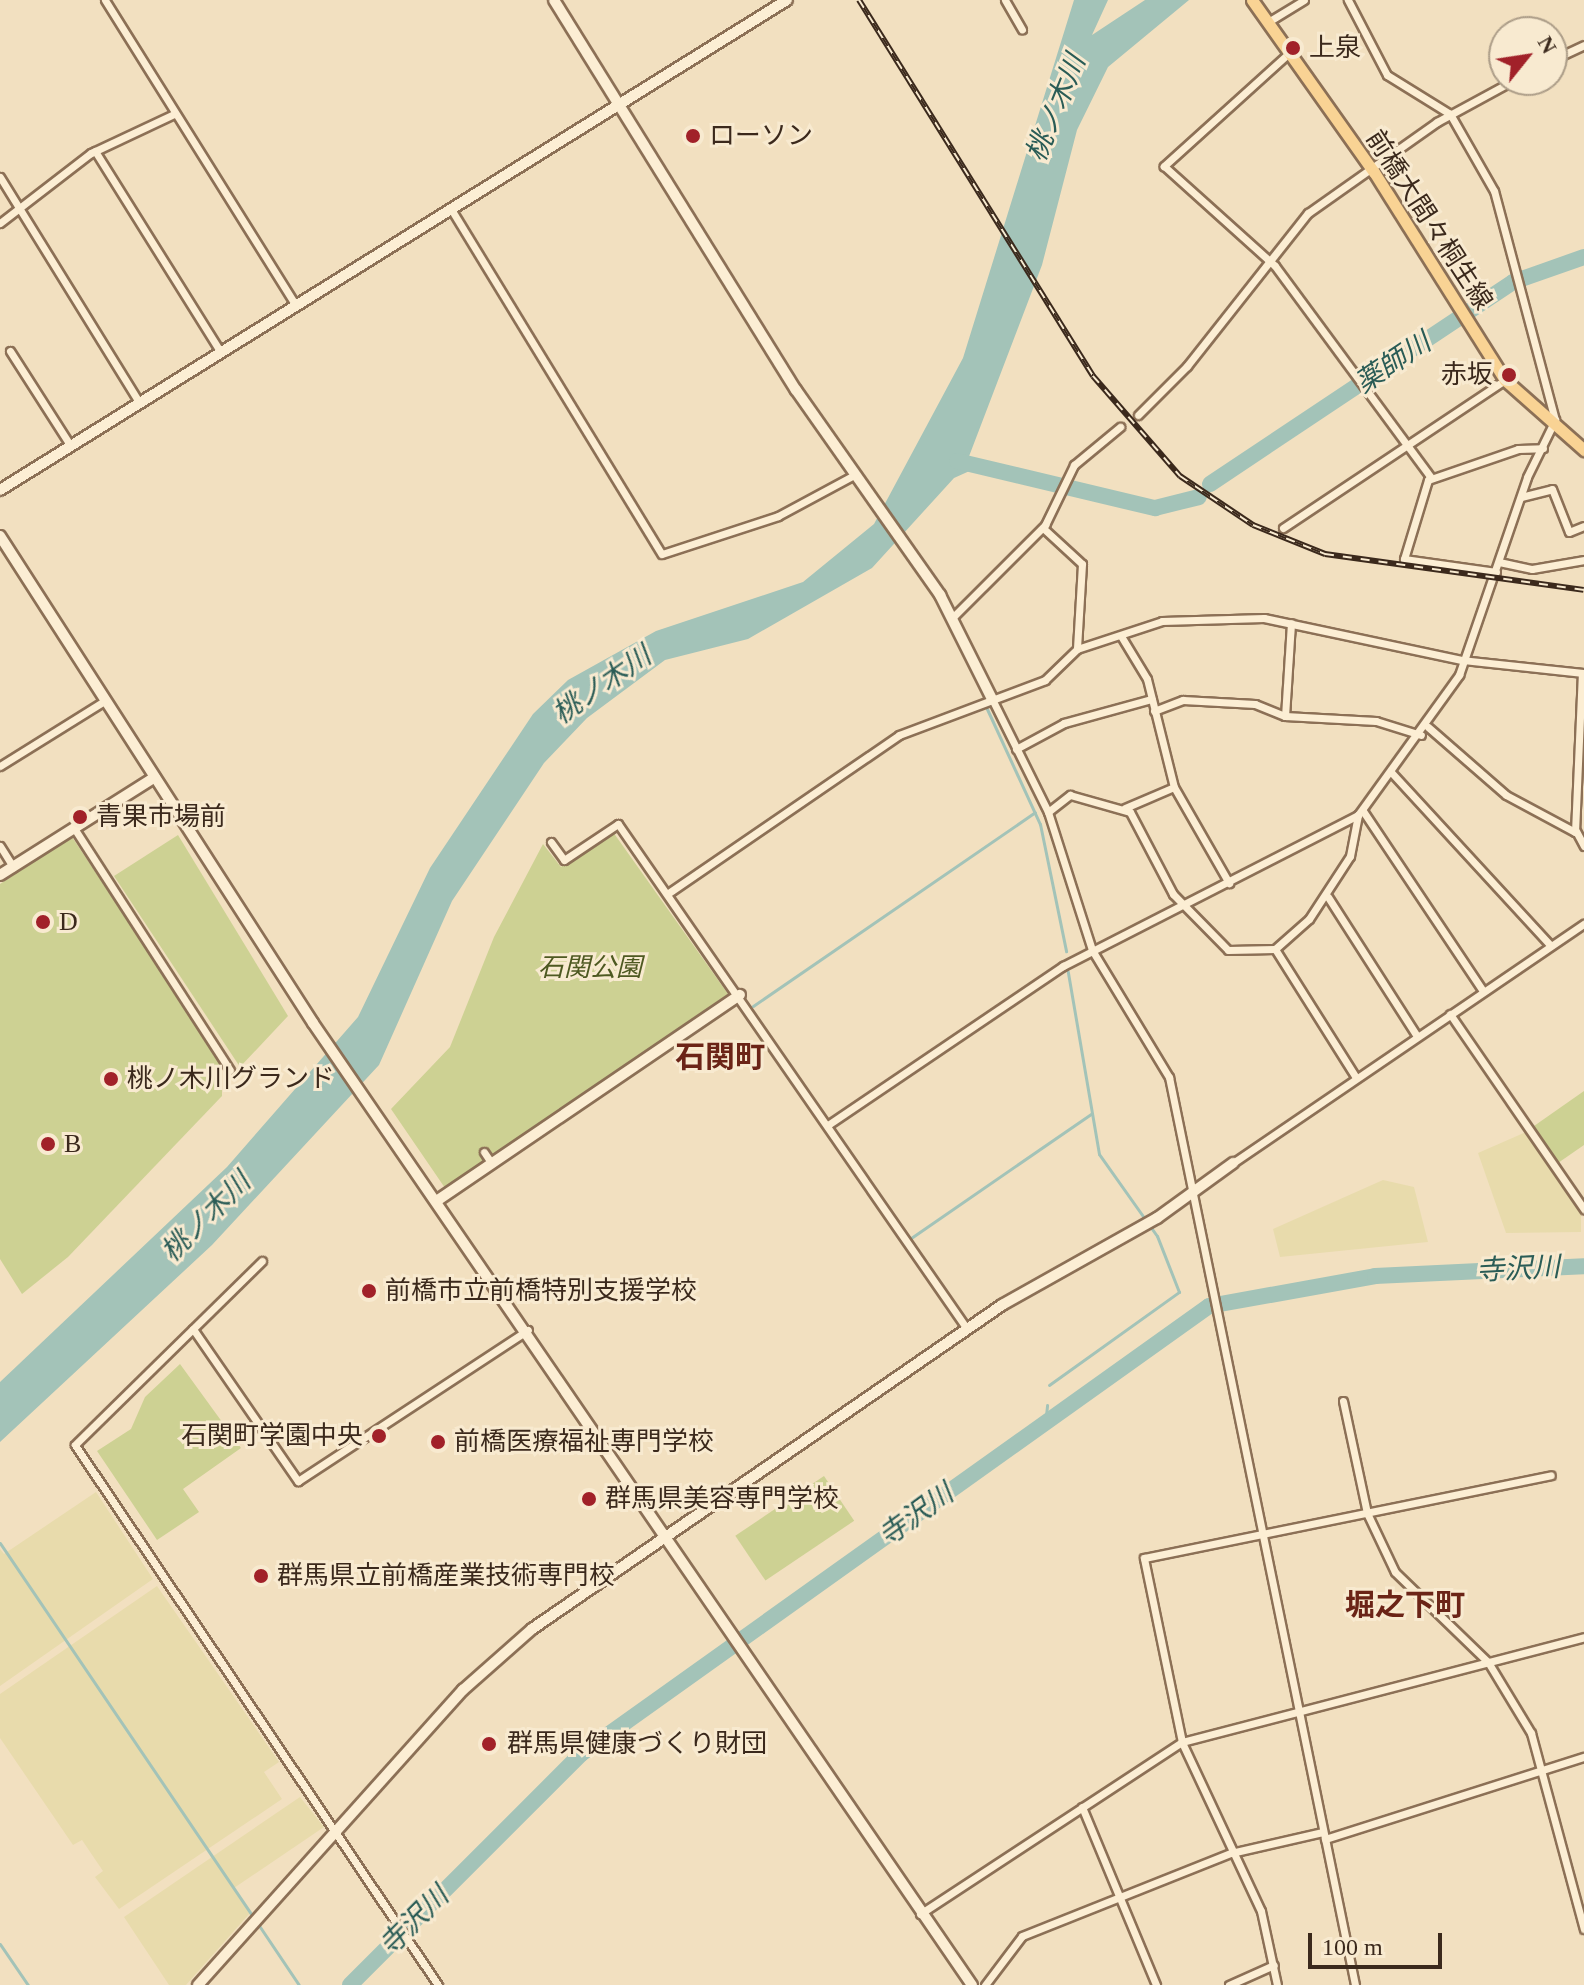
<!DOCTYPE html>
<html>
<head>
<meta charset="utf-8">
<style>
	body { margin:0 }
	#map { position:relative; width:1584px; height:1985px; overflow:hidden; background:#f2e0c0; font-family:"Times New Roman","Noto Sans JP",serif }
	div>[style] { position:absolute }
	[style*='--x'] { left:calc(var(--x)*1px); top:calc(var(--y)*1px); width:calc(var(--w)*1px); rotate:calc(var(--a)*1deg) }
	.farmland>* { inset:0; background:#e8dbac }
	.green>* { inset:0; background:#cdd193; transform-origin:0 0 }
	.water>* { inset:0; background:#a3c3b8 }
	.stream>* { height:3px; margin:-1.5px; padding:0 1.5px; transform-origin:1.5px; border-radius:1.5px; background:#a3c3b8 }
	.river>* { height:16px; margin:-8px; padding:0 8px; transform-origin:8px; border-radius:8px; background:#a3c3b8 }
	.roads { filter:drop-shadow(2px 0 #8c7056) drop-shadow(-2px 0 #8c7056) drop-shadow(0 2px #8c7056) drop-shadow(0 -2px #8c7056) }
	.street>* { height:7px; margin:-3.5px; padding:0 3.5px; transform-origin:3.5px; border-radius:3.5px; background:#fceed4 }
	.secondary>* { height:10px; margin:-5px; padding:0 5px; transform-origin:5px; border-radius:5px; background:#fceed4 }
	.primary>* { height:11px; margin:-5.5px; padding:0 5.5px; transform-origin:5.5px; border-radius:5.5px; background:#f9d394 }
	.rail>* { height:6px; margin-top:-3px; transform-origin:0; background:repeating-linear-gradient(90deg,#f8ead0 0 9px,#3b291c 0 18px); box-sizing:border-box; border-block:2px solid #3b291c }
	.dots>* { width:22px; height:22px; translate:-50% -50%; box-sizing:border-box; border:4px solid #f8ead0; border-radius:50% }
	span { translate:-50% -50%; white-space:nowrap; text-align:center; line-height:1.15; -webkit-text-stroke:6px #f8ead0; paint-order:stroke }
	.poi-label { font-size:26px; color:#3b291c }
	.left { translate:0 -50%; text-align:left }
	.right { translate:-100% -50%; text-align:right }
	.street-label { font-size:26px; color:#3b291c }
	.park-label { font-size:26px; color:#4e5921; font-style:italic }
	.water-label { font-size:28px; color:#2a5c56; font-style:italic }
	.quarter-label { font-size:30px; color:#6b2417; font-weight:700 }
	.north { position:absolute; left:1488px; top:16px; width:80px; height:80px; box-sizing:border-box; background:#f8ead0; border:2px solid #ac9d88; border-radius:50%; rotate:60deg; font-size:22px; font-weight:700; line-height:32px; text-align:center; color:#3b291c }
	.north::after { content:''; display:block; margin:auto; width:28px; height:36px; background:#a12129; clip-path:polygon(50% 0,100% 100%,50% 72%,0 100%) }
	.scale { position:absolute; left:1308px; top:1933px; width:134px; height:36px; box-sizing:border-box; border:4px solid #3b291c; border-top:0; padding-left:10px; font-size:24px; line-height:28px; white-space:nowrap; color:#3b291c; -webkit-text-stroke:6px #f8ead0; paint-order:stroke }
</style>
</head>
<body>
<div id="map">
	<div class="farmland">
		<i style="clip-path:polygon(1526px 1132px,1581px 1213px,1581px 1232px,1506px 1233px,1478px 1153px)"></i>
		<i style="clip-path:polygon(1383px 1180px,1414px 1187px,1428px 1242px,1280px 1257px,1273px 1229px)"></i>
		<i style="clip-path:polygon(96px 1492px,153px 1579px,0 1686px,0 1549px,4px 1554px)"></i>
		<i style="clip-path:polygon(157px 1586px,279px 1762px,264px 1772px,282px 1799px,119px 1909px,95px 1877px,103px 1871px,82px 1840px,73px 1845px,0 1738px,0 1694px)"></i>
		<i style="clip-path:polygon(300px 1797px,324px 1827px,234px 1888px,250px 1913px,186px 1985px,169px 1985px,124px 1917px)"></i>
	</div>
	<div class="green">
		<i style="clip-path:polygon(613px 832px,728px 994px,445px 1188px,391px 1109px,450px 1047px,494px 937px,543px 844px,561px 867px)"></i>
		<i style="clip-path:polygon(178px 835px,288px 1016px,240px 1067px,114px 876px)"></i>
		<i style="clip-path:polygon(72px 837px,222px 1062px,222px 1096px,68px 1257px,22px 1294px,0 1259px,0 884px)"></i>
		<i style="clip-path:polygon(1584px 1091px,1584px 1145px,1558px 1163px,1534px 1126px)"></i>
		<i style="clip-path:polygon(180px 1364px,241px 1448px,183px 1489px,199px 1512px,157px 1540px,97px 1451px,131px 1429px,145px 1397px)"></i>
		<i style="left:824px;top:1476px;width:54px;height:107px;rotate:56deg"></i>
	</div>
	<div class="water">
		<i style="clip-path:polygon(1074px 0,1108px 0,1092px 35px,1145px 0,1189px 0,1108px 67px,1077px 130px,1042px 265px,968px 459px,974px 469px,954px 478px,872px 568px,748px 639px,665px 660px,587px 718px,544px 763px,452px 901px,379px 1065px,212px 1245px,0 1442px,0 1382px,227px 1167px,358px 1017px,430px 868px,533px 714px,568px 680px,656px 631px,803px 582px,874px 524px,963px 358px)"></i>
	</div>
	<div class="stream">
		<i style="--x:987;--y:709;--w:127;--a:65.3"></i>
		<i style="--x:1040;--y:824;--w:130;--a:78.4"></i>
		<i style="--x:753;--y:1006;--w:342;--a:-34.5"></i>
		<i style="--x:911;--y:1238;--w:219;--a:-34.6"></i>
		<i style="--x:1049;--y:1385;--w:160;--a:-35.6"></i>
		<i style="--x:1179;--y:1292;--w:60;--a:-111.4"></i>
		<i style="--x:1157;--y:1236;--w:100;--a:-125.3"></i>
		<i style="--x:1099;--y:1154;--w:185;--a:-99.7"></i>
		<i style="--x:1045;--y:1425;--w:20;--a:-84"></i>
		<i style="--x:0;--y:1543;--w:453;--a:55.9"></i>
		<i style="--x:258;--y:1924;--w:73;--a:56.1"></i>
		<i style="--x:0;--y:1944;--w:50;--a:55.7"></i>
	</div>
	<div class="river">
		<i style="--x:957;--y:461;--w:204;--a:13.4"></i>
		<i style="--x:1155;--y:508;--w:45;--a:-14"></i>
		<i style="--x:1210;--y:484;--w:364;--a:-33.7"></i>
		<i style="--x:1513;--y:282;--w:75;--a:-19.4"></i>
		<i style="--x:350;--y:1985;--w:327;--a:-45"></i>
		<i style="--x:581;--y:1754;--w:771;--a:-35.5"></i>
		<i style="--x:1209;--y:1306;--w:169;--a:-10.2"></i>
		<i style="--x:1375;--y:1276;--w:209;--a:-2.7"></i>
	</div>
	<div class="roads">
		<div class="street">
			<i style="--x:105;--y:0;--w:358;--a:58"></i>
			<i style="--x:1005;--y:0;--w:34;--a:60"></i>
			<i style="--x:1268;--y:22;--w:42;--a:-31.4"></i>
			<i style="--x:1289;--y:53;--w:169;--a:137.9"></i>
			<i style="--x:1164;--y:166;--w:149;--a:42"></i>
			<i style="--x:1275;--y:266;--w:261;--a:53.6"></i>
			<i style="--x:1552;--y:60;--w:35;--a:-25"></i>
			<i style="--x:95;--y:151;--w:236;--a:58"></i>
			<i style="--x:0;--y:177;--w:264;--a:58.3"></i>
			<i style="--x:451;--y:209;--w:404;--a:58.6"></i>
			<i style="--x:662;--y:554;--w:122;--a:-18.1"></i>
			<i style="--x:778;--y:516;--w:86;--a:-28.3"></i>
			<i style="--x:0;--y:223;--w:115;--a:-37.6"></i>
			<i style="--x:91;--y:153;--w:92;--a:-25.2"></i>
			<i style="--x:10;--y:351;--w:112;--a:57.4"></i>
			<i style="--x:1138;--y:415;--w:69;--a:-45"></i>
			<i style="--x:1187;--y:366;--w:195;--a:-51.7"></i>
			<i style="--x:1308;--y:213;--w:158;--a:-35.2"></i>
			<i style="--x:1437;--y:122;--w:88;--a:-28.6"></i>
			<i style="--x:1521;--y:497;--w:32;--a:-14"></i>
			<i style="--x:1552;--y:489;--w:46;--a:68.4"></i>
			<i style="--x:1569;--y:532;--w:16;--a:-22"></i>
			<i style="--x:1043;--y:528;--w:53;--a:42.7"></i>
			<i style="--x:1082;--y:564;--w:85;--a:93.4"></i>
			<i style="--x:1283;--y:528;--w:267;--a:-33.7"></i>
			<i style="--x:1499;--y:562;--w:34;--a:12"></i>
			<i style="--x:1532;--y:569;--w:53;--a:-9.8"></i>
			<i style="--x:1496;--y:572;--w:93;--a:-172"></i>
			<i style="--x:1404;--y:559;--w:83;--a:-73.1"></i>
			<i style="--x:1428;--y:480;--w:95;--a:-19"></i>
			<i style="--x:1518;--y:449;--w:25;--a:-2"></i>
			<i style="--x:952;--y:618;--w:132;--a:-45"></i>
			<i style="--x:1045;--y:525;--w:67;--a:-64.2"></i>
			<i style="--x:1074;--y:465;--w:60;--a:-39.6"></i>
			<i style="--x:1121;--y:636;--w:50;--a:58.8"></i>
			<i style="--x:1147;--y:679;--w:111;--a:76"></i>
			<i style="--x:1174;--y:787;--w:111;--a:60.2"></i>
			<i style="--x:992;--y:699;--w:126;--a:63.6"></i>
			<i style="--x:1048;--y:812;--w:145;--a:72.3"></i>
			<i style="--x:1092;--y:950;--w:149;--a:58.8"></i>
			<i style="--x:1169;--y:1077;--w:927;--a:78.42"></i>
			<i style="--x:1154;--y:711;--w:31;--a:-21"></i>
			<i style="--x:1183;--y:700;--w:72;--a:3.2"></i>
			<i style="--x:1255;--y:704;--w:32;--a:22"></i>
			<i style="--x:1285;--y:716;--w:91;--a:3.1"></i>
			<i style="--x:1376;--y:721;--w:47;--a:17.3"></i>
			<i style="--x:1285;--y:716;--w:93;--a:-86.3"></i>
			<i style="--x:1428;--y:727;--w:103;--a:41.1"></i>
			<i style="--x:1506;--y:795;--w:78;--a:28.2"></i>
			<i style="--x:1575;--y:832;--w:159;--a:-87.5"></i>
			<i style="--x:1016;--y:749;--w:55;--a:-28.4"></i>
			<i style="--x:1064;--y:723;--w:91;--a:-15.3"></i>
			<i style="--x:0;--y:766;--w:125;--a:-31.9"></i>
			<i style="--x:1391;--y:772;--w:236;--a:47.4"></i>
			<i style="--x:1125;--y:808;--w:53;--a:-23.2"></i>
			<i style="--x:1363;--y:811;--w:216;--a:56.3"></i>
			<i style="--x:1048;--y:812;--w:28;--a:-38"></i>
			<i style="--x:1070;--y:795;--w:62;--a:15.8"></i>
			<i style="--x:1130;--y:812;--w:93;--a:62.3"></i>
			<i style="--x:1173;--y:894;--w:78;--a:45.5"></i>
			<i style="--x:1228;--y:950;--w:47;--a:-1.2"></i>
			<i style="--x:1275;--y:949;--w:45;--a:-41.4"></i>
			<i style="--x:1309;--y:919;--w:75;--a:-56.9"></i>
			<i style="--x:1350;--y:856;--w:42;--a:-79"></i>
			<i style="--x:74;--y:828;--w:288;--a:57.2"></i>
			<i style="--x:1576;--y:831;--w:17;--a:62"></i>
			<i style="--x:551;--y:842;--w:22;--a:54"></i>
			<i style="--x:564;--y:860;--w:65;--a:-33.7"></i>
			<i style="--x:618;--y:824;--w:614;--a:55.35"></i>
			<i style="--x:0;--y:846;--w:25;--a:58"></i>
			<i style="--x:670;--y:892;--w:278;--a:-34.4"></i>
			<i style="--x:899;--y:735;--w:156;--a:-20.6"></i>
			<i style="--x:1045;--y:680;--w:45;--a:-44.1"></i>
			<i style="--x:1077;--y:649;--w:89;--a:-18.2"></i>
			<i style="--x:1162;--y:621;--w:102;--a:-1.7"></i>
			<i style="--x:1264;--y:618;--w:202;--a:12"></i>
			<i style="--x:1462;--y:660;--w:123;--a:6.1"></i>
			<i style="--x:1328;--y:897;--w:165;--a:57.4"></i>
			<i style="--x:1275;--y:949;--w:150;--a:57.8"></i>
			<i style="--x:1450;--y:1014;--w:237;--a:55.5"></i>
			<i style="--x:828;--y:1125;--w:284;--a:-34.1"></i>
			<i style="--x:1063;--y:966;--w:331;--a:-27.1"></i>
			<i style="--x:1358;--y:815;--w:173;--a:-54.2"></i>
			<i style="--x:1459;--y:675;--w:209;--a:-71"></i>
			<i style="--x:1527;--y:477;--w:64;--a:-63.8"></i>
			<i style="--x:1555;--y:420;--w:237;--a:-104.9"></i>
			<i style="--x:1494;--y:191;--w:89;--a:-119.7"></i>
			<i style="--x:1450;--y:114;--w:74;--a:-148.2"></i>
			<i style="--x:1387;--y:75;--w:85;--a:-117.5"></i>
			<i style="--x:484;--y:1152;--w:14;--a:56"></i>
			<i style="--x:1233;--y:1163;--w:425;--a:-34.3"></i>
			<i style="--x:262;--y:1261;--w:262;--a:135.5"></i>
			<i style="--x:75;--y:1445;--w:651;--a:56.09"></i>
			<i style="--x:193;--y:1329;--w:185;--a:55.4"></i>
			<i style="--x:298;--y:1481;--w:275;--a:-33.3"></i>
			<i style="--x:1343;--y:1401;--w:115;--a:77.9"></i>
			<i style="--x:1367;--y:1513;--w:65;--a:64.6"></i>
			<i style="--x:1395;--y:1572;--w:129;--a:44.1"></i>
			<i style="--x:1488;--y:1662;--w:83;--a:58.8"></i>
			<i style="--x:1531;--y:1733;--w:203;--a:74.9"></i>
			<i style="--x:1082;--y:1807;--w:193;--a:67.4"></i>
			<i style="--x:1325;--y:1839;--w:272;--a:-17.6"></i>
			<i style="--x:920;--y:1914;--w:313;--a:-33.3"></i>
			<i style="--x:1182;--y:1742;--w:415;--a:-14.6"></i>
			<i style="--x:985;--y:1985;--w:61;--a:-52.9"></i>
			<i style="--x:1022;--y:1936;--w:225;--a:-21.7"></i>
			<i style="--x:1231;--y:1853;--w:94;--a:-12.9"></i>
			<i style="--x:1229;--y:1985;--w:49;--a:-24"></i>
			<i style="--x:1277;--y:1985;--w:76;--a:-102.2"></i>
			<i style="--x:1261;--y:1911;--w:187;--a:-115.1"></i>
			<i style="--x:1182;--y:1742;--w:188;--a:-101.7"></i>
			<i style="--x:1144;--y:1558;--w:415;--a:-11.5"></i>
		</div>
		<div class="secondary">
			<i style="--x:554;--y:0;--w:459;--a:58.2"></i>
			<i style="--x:796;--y:390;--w:251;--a:54.9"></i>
			<i style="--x:940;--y:595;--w:116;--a:63.4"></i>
			<i style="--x:0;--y:490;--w:927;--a:-31.91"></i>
			<i style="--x:0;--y:536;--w:579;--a:57.27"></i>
			<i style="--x:313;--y:1023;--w:1166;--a:55.59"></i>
			<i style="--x:0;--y:875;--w:183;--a:-32.3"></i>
			<i style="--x:438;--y:1200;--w:365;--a:-34.2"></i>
			<i style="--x:198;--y:1985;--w:397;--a:-48.1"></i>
			<i style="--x:463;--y:1690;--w:92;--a:-41.5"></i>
			<i style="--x:532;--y:1629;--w:571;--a:-34.58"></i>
			<i style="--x:1002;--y:1305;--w:178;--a:-29.3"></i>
			<i style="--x:1157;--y:1218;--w:94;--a:-35.9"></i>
		</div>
		<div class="primary">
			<i style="--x:1252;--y:0;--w:211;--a:54.7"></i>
			<i style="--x:1374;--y:172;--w:246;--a:57.8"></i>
			<i style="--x:1505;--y:380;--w:106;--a:41.5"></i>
		</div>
	</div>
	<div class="rail">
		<i style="--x:859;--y:0;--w:443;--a:58.1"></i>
		<i style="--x:1093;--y:376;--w:133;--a:49"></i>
		<i style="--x:1180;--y:476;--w:88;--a:33.9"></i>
		<i style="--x:1253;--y:525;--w:78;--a:21.9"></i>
		<i style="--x:1325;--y:554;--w:261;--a:7.9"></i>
	</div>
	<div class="dots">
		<i style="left:1293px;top:48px;background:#a12129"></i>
		<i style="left:693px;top:136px;background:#a12129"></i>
		<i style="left:1509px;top:375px;background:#a12129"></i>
		<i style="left:80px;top:817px;background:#a12129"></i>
		<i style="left:43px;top:922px;background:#a12129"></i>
		<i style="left:111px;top:1079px;background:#a12129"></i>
		<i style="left:48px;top:1144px;background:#a12129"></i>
		<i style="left:369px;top:1291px;background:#a12129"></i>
		<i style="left:379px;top:1436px;background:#a12129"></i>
		<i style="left:438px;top:1442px;background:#a12129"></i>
		<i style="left:589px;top:1499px;background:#a12129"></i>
		<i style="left:261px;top:1576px;background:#a12129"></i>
		<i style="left:489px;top:1744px;background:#a12129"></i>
	</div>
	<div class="poi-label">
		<span class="left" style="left:1309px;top:48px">上泉</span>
		<span class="left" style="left:709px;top:136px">ローソン</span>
		<span class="right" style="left:1493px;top:375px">赤坂</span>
		<span class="left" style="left:96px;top:817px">青果市場前</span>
		<span class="left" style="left:59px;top:922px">D</span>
		<span class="left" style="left:127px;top:1079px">桃ノ木川グランド</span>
		<span class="left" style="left:64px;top:1144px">B</span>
		<span class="left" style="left:385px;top:1291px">前橋市立前橋特別支援学校</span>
		<span class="right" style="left:363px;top:1436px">石関町学園中央</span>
		<span class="left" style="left:454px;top:1442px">前橋医療福祉専門学校</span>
		<span class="left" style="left:605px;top:1499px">群馬県美容専門学校</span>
		<span class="left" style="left:277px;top:1576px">群馬県立前橋産業技術専門校</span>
		<span class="left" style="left:507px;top:1744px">群馬県健康づくり財団</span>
	</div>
	<div class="street-label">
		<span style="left:1429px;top:220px;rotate:57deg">前橋大間々桐生線</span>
	</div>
	<div class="park-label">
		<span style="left:590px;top:968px">石関公園</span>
	</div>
	<div class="water-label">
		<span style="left:1056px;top:108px;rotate:-68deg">桃ノ木川</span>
		<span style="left:1393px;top:363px;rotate:-34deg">薬師川</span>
		<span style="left:602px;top:685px;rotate:-35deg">桃ノ木川</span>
		<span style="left:206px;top:1217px;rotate:-45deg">桃ノ木川</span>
		<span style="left:1518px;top:1269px;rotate:-3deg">寺沢川</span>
		<span style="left:916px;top:1515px;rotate:-36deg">寺沢川</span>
		<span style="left:414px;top:1921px;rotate:-45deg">寺沢川</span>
	</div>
	<div class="quarter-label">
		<span style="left:720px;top:1057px">石関町</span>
		<span style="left:1405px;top:1605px">堀之下町</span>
	</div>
	<div class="north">N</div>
	<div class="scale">100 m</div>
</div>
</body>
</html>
